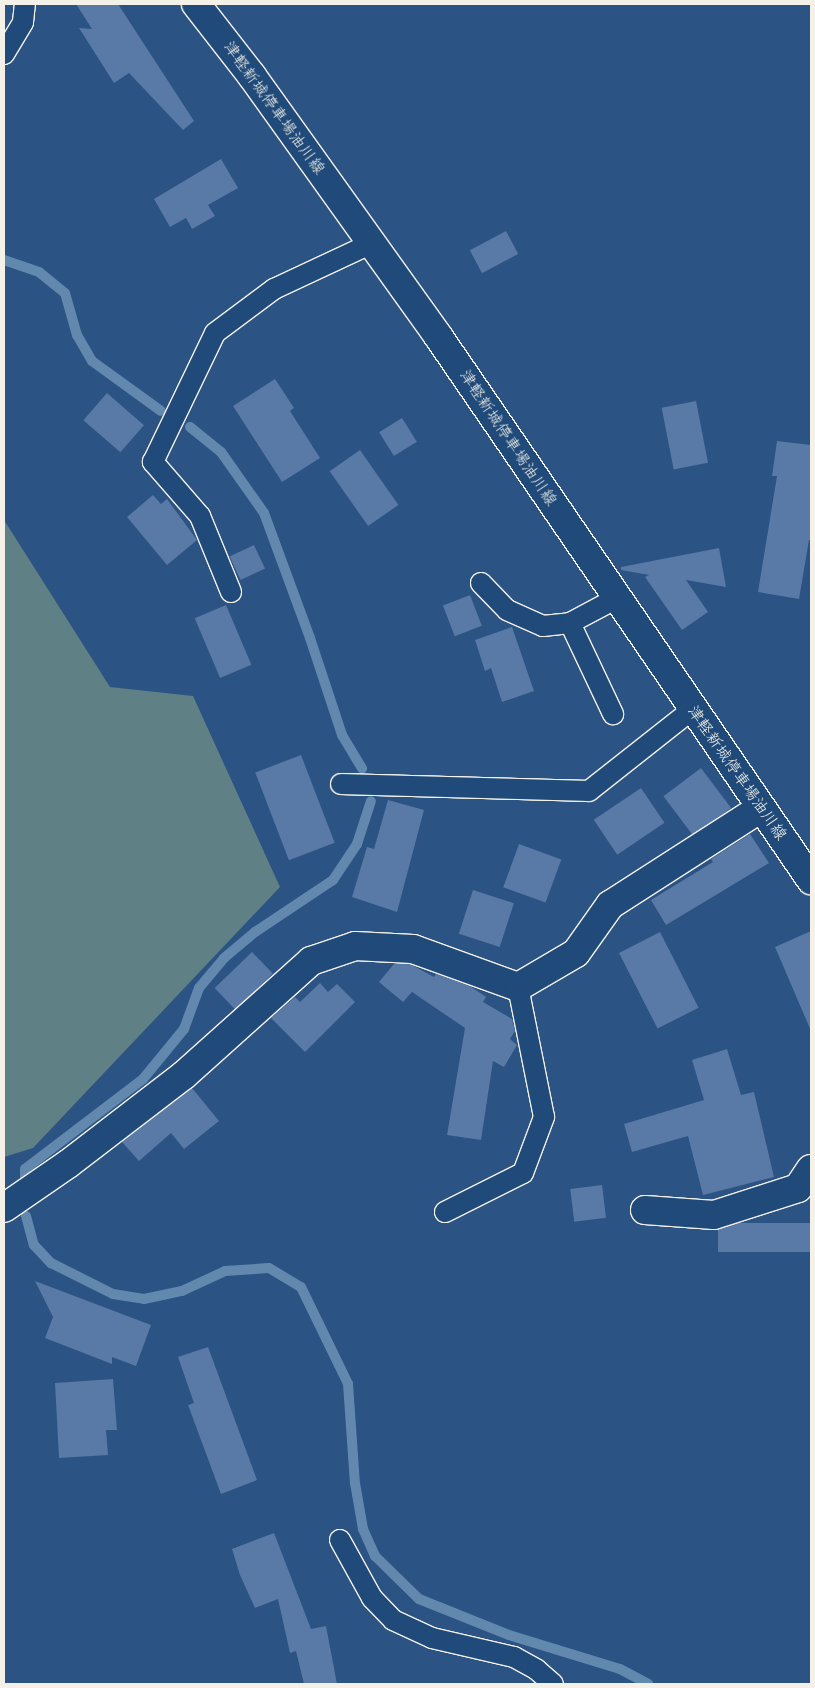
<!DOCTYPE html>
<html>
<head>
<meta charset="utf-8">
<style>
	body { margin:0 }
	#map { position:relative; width:815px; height:1688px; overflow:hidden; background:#2b5383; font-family:"Architects Daughter","Klee One",sans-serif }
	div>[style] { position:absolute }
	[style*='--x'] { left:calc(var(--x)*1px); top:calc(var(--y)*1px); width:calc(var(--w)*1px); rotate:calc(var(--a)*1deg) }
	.green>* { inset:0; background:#5f8084 }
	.stream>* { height:10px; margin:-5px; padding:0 5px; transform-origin:5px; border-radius:5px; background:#6288ae }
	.building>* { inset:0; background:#5979a6; transform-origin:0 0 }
	.roads { filter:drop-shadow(1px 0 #f4f1e8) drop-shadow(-1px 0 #f4f1e8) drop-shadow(0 1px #f4f1e8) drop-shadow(0 -1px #f4f1e8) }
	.service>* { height:20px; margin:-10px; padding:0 10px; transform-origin:10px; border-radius:10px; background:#1f4a7a }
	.minor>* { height:28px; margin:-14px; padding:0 14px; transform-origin:14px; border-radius:14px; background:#1f4a7a }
	.secondary>* { height:28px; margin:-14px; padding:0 14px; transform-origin:14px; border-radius:14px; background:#1f4a7a }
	span { translate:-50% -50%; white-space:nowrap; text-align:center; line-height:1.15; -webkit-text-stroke:4.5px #1f4a7a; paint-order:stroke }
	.street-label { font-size:16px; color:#f4f1e8 }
	.frame { position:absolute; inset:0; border:5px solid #f4f1e8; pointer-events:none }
</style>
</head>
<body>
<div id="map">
	<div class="green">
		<i style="clip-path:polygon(4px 520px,110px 687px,193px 696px,280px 887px,33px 1148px,4px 1157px)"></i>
	</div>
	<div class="stream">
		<i style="--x:4;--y:260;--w:37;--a:19"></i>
		<i style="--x:39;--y:272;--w:33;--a:39"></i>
		<i style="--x:65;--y:293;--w:44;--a:74.1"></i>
		<i style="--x:77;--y:335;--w:30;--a:60"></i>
		<i style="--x:92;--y:361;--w:85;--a:35.9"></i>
		<i style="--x:190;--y:427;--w:40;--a:39"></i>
		<i style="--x:221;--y:452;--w:75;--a:54.8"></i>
		<i style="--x:264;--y:513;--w:133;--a:69.8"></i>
		<i style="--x:310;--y:638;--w:102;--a:71.7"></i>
		<i style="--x:342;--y:735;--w:39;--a:59"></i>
		<i style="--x:25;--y:1177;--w:8;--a:-90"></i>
		<i style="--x:25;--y:1169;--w:148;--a:-37.3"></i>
		<i style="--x:143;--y:1079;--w:65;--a:-50.6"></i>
		<i style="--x:184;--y:1029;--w:44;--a:-69.9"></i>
		<i style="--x:199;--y:988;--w:39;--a:-50"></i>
		<i style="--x:224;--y:958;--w:40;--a:-40"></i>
		<i style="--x:255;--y:932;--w:94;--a:-33.7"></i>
		<i style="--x:333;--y:880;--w:43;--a:-56.3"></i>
		<i style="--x:357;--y:844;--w:45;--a:-72"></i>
		<i style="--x:26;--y:1216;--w:30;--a:75"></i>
		<i style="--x:34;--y:1245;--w:25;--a:47"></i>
		<i style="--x:51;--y:1263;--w:69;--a:26.6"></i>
		<i style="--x:113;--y:1294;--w:31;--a:9"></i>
		<i style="--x:144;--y:1299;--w:39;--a:-12"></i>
		<i style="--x:182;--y:1291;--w:47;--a:-24.9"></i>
		<i style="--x:225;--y:1271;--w:44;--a:-3.9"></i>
		<i style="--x:269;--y:1268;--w:37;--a:31"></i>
		<i style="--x:301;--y:1287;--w:108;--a:64.1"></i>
		<i style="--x:348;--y:1384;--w:99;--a:86"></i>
		<i style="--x:355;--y:1483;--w:47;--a:80.1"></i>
		<i style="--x:363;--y:1529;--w:30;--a:66"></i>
		<i style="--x:375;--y:1556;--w:62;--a:44.3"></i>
		<i style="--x:419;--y:1599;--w:97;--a:21.8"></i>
		<i style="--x:509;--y:1635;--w:116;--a:17"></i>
		<i style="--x:620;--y:1669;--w:32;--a:28"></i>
	</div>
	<div class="building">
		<i style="clip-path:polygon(76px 4px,118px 4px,194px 121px,183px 130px,129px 73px,114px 83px,79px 28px,92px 29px)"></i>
		<i style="clip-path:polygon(221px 159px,238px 188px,208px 205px,215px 216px,192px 229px,186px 218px,170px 227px,154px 199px)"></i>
		<i style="left:506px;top:231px;width:26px;height:41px;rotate:62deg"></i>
		<i style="clip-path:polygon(275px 379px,294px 408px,290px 411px,320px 458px,282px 482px,233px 406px)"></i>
		<i style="left:107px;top:393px;width:49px;height:36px;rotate:41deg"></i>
		<i style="left:696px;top:401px;width:63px;height:35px;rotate:79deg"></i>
		<i style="left:402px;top:418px;width:28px;height:27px;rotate:58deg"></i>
		<i style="clip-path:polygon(777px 441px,811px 445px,811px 540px,809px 540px,799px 599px,758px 592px,777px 476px,772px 476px)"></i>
		<i style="left:360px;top:450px;width:67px;height:37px;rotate:55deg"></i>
		<i style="clip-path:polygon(153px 495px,161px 504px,167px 499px,197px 540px,167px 565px,127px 517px)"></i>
		<i style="left:254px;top:545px;width:26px;height:27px;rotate:65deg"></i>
		<i style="clip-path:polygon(719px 548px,726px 587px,686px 580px,708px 612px,682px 630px,645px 577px,649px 575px,621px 570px,621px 567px)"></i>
		<i style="left:470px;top:595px;width:33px;height:29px;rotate:69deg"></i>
		<i style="left:226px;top:605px;width:65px;height:34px;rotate:67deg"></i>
		<i style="clip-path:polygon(512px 627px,534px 691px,502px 702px,491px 668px,485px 671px,475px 640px)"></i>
		<i style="left:301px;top:755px;width:94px;height:49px;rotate:69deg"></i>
		<i style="left:701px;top:768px;width:50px;height:47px;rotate:53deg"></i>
		<i style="left:641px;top:788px;width:42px;height:57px;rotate:56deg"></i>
		<i style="clip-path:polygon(388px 800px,424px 810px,397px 912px,352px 897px,367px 847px,374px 849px)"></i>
		<i style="clip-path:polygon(750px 834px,769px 863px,666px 925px,651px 900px,713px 862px,711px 859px)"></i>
		<i style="left:519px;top:844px;width:45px;height:46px;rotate:20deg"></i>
		<i style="left:473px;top:890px;width:43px;height:46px;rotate:18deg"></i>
		<i style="clip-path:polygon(811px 931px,811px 1031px,775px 947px)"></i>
		<i style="left:660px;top:932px;width:85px;height:46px;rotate:63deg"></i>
		<i style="left:252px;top:952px;width:30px;height:52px;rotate:46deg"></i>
		<i style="clip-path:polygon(394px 964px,410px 964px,434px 977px,436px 974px,470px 986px,486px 997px,483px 1002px,512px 1019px,515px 1031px,510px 1039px,517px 1045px,504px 1067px,493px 1061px,481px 1140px,447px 1135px,465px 1028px,412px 992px,403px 1002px,379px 982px)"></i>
		<i style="clip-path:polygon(320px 983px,328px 992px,337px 984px,355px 1002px,305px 1052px,271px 1018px,295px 997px,300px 1002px)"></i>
		<i style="clip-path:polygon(727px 1049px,741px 1095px,754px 1092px,774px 1177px,703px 1195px,688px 1136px,632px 1152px,624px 1124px,704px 1100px,692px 1060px)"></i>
		<i style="clip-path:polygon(192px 1088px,219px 1121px,184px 1149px,171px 1133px,139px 1161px,122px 1142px)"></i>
		<i style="left:602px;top:1185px;width:33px;height:32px;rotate:83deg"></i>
		<i style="left:811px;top:1223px;width:29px;height:93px;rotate:90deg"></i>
		<i style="clip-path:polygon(35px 1281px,151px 1325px,136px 1366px,112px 1357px,112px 1364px,45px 1338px,53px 1317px)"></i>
		<i style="clip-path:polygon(208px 1347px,257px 1480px,221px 1494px,188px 1405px,194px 1403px,178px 1357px)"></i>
		<i style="clip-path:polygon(113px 1379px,117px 1430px,106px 1430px,108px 1455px,59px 1458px,55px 1383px)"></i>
		<i style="clip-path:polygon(274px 1533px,311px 1629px,326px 1626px,337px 1684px,304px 1684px,296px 1651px,290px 1653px,278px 1599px,255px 1608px,240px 1575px,232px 1549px)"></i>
	</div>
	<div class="roads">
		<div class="service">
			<i style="--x:4;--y:54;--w:37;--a:-59"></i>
			<i style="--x:23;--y:22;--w:18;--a:-84"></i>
			<i style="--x:481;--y:583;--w:37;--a:46"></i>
			<i style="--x:507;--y:610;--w:39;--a:24"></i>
			<i style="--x:543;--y:626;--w:27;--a:-6"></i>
			<i style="--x:570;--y:623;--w:53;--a:-28"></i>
			<i style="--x:231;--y:592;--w:82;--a:-112.2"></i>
			<i style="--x:200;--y:516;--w:72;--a:-131"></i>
			<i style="--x:153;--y:462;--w:143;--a:-64.3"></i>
			<i style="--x:215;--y:333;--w:74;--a:-36.7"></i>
			<i style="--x:274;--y:289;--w:108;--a:-25.1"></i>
			<i style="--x:570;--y:623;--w:101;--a:64.7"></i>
			<i style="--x:341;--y:784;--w:248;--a:1.6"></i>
			<i style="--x:589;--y:791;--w:132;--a:-38.3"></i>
			<i style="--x:445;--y:1212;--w:87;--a:-26.6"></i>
			<i style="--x:523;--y:1173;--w:60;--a:-69.4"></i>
			<i style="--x:544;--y:1117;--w:133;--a:-101.3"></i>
			<i style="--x:340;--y:1540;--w:66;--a:61.1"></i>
			<i style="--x:372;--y:1598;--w:30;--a:46"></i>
			<i style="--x:393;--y:1620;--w:43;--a:24.8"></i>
			<i style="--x:432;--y:1638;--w:84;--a:13"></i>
			<i style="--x:514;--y:1657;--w:26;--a:29"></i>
			<i style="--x:537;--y:1670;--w:21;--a:41"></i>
		</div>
		<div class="minor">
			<i style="--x:4;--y:1208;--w:78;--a:-34.5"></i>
			<i style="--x:68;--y:1164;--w:146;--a:-37.5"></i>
			<i style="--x:184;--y:1075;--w:171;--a:-41.9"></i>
			<i style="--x:311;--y:961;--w:46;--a:-18.8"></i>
			<i style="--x:355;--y:946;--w:58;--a:3"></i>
			<i style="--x:413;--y:949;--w:112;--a:19.9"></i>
			<i style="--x:518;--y:987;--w:67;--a:-30.4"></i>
			<i style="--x:576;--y:953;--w:59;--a:-54.7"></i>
			<i style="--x:610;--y:905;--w:179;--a:-32.7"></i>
			<i style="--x:645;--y:1210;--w:69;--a:4.1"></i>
			<i style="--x:714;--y:1215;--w:88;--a:-17.8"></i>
			<i style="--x:798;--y:1188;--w:23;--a:-56"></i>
		</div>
		<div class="secondary">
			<i style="--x:196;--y:4;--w:91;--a:52.1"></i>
			<i style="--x:252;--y:76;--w:320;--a:54.4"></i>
			<i style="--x:438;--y:336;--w:660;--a:55.56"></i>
		</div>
	</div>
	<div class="street-label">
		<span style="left:274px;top:108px;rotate:54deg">津軽新城停車場油川線</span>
		<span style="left:508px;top:438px;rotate:56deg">津軽新城停車場油川線</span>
		<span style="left:737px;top:773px;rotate:55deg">津軽新城停車場油川線</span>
	</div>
	<div class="frame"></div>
</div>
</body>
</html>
